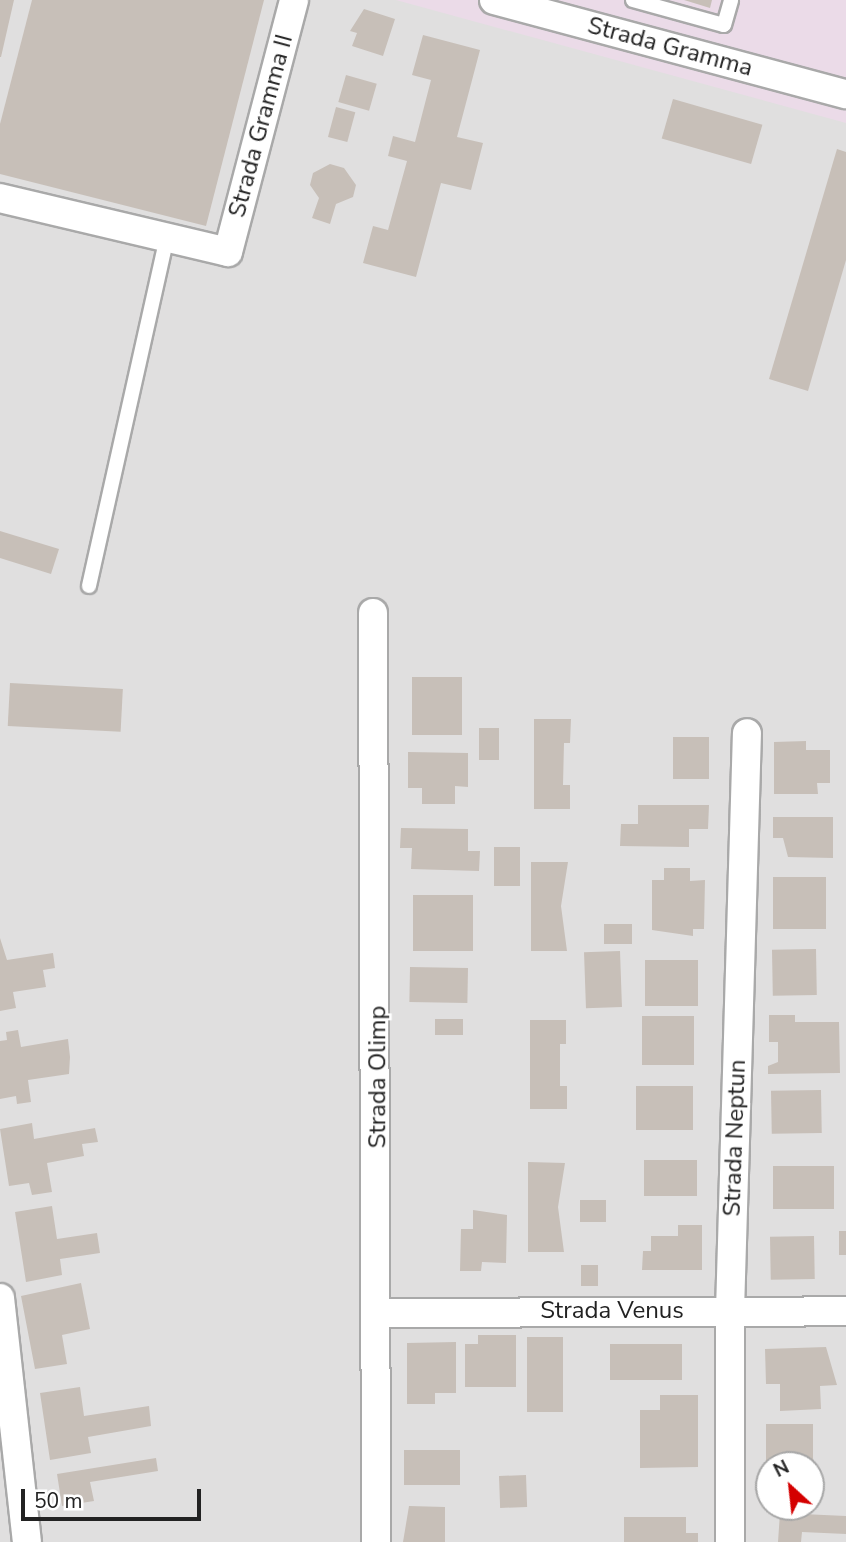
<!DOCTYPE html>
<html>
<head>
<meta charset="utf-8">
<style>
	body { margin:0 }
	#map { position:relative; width:846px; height:1542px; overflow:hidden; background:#f2efe9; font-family:"Nunito Sans",sans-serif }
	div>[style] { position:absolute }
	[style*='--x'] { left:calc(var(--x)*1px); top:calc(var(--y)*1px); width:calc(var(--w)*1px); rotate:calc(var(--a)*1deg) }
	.residential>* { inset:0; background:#e0dfdf }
	.industrial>* { inset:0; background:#ebdbe8 }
	.building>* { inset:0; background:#c7bfb8; transform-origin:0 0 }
	.roads { filter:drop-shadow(2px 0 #a9a9a9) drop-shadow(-2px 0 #a9a9a9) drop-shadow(0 2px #a9a9a9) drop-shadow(0 -2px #a9a9a9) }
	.lane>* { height:14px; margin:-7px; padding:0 7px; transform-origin:7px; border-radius:7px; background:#fff }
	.street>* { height:28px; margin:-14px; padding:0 14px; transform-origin:14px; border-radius:14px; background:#fff }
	span { translate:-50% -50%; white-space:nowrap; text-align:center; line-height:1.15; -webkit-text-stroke:5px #fff; paint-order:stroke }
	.street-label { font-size:24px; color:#222 }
	.north { position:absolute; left:755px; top:1451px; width:70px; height:70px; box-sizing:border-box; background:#fff; border:2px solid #a7a7a7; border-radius:50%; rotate:333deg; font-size:19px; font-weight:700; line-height:28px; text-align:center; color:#222 }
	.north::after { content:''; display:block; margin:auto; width:24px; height:32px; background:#d40000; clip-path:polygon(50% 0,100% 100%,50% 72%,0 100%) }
	.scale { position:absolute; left:21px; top:1489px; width:180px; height:32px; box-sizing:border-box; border:4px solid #222; border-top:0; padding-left:9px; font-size:21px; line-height:24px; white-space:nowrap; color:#222; -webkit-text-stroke:5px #fff; paint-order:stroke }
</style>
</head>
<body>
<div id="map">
	<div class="residential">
		<i style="clip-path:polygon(evenodd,0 0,846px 0,846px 1542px,0 1542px,0 0,769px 1465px,811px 1465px,811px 1507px,769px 1507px,769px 1465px)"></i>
	</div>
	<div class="industrial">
		<i style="clip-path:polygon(396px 0,846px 0,846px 123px)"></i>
	</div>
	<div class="building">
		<i style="clip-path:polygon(0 0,14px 0,1px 57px,0 57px)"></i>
		<i style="clip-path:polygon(32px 0,264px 0,206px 226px,0 174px,0 124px)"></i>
		<i style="clip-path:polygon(684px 0,712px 0,710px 8px)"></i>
		<i style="clip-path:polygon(364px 9px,395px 19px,383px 56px,352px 46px,357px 33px,350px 31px)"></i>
		<i style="clip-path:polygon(423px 35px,480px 50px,457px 137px,483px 143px,471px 190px,441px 183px,416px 277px,363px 263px,373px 226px,388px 230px,407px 161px,388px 156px,393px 136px,415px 142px,431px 80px,412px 75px)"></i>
		<i style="left:346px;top:75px;width:32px;height:28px;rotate:16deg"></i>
		<i style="left:673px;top:99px;width:93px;height:41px;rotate:16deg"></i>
		<i style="left:336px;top:107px;width:20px;height:31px;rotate:15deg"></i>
		<i style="clip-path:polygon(837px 149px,846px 152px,846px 260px,808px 391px,769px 379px)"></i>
		<i style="clip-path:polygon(330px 164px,344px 168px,356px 185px,353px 197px,336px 204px,330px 224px,312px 218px,319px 198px,310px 185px,313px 173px)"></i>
		<i style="clip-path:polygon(0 531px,59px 549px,51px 574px,0 558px)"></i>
		<i style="left:412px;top:677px;width:50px;height:58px"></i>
		<i style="left:10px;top:683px;width:113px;height:43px;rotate:3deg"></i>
		<i style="clip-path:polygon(534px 719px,571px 719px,570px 743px,564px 743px,563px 785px,570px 785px,570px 809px,534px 809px)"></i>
		<i style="left:479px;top:728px;width:20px;height:32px"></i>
		<i style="left:673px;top:737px;width:36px;height:42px"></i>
		<i style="clip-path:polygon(806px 741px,806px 750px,830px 750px,830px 783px,817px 783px,818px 794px,774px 794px,774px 742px)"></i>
		<i style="clip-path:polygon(408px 752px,468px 753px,468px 787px,455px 786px,455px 804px,422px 804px,422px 788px,408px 788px)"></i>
		<i style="clip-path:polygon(638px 805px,709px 805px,708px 829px,689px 829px,689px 847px,620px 846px,621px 824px,638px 824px)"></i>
		<i style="clip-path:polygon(773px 817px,833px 817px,833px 858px,788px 857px,783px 838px,773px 838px)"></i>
		<i style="clip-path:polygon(401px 828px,468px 829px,468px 851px,480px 851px,479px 871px,411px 869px,412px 848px,400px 848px)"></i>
		<i style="left:494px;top:847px;width:26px;height:39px"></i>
		<i style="clip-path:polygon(531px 862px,568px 862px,561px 906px,567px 951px,531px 951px)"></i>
		<i style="clip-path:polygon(664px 868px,690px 868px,690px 881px,705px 880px,704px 929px,693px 929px,693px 936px,652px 930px,652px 880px,664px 880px)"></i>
		<i style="left:773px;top:877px;width:53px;height:52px"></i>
		<i style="left:413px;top:895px;width:60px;height:56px"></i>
		<i style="left:604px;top:924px;width:28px;height:20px"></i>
		<i style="clip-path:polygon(0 938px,7px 960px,53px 953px,55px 968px,43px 970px,46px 987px,13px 992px,16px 1008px,0 1011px)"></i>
		<i style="left:816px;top:949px;width:46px;height:44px;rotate:89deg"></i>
		<i style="left:620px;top:951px;width:56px;height:36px;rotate:88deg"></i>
		<i style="left:698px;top:960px;width:46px;height:53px;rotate:90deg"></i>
		<i style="left:410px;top:967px;width:58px;height:35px;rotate:1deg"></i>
		<i style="clip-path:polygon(769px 1015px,795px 1015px,795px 1022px,839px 1022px,840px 1073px,768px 1074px,768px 1066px,778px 1062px,778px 1042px,769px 1042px)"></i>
		<i style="left:642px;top:1016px;width:52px;height:49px"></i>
		<i style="left:435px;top:1019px;width:28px;height:16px"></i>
		<i style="clip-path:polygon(530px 1020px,566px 1020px,566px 1044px,560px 1044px,560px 1086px,567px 1086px,567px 1109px,530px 1109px)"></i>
		<i style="clip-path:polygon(18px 1030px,21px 1047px,68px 1039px,70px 1057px,69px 1074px,28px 1080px,31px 1102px,17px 1104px,16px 1096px,0 1099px,0 1041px,7px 1040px,6px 1032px)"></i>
		<i style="left:636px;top:1086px;width:57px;height:44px"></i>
		<i style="left:821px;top:1090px;width:43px;height:50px;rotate:89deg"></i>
		<i style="clip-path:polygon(32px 1123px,34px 1139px,95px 1128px,98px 1142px,82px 1144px,84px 1156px,47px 1163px,52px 1192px,32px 1195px,29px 1183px,9px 1186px,0 1129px)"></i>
		<i style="left:697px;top:1160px;width:36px;height:53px;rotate:90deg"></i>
		<i style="clip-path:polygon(528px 1162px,565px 1163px,558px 1207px,564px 1252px,528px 1252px)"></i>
		<i style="left:773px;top:1166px;width:61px;height:43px"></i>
		<i style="left:606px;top:1200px;width:22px;height:26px;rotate:90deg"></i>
		<i style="clip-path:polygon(52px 1206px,57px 1239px,97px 1233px,100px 1253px,60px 1259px,62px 1275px,26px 1282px,15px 1212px)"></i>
		<i style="clip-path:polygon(473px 1210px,507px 1215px,506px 1263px,482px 1262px,481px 1271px,460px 1271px,461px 1229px,473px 1229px)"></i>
		<i style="clip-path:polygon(678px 1225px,702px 1225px,702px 1270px,642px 1270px,643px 1251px,651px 1251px,651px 1236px,678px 1236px)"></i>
		<i style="left:839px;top:1231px;width:7px;height:24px"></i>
		<i style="left:814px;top:1236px;width:43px;height:44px;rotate:89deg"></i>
		<i style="left:581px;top:1265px;width:17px;height:21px"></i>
		<i style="clip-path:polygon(81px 1283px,90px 1329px,62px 1335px,67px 1364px,35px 1369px,21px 1296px)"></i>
		<i style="clip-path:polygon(478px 1335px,516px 1335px,516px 1387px,465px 1387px,465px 1344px,478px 1344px)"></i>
		<i style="left:527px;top:1337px;width:36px;height:75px"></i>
		<i style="clip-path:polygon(456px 1342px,456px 1393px,435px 1393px,435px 1404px,407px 1404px,407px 1343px)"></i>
		<i style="left:610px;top:1344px;width:72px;height:36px"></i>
		<i style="clip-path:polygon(826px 1347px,837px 1385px,820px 1386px,821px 1409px,780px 1411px,780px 1384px,766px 1384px,765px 1349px)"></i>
		<i style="clip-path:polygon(80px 1387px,84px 1416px,149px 1406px,151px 1426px,88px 1437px,91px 1453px,50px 1460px,40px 1393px)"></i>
		<i style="clip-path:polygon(660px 1395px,698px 1395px,698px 1467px,640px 1468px,640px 1410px,660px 1410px)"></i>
		<i style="left:766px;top:1424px;width:47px;height:40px"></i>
		<i style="left:460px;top:1450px;width:35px;height:56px;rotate:90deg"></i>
		<i style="clip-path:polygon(156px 1458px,158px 1471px,90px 1482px,94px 1501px,62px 1506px,57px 1474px)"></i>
		<i style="left:526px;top:1475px;width:32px;height:27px;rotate:88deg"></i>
		<i style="clip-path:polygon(409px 1506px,445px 1507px,445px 1542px,403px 1542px)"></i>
		<i style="clip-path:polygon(780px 1513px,846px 1516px,846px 1534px,802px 1532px,801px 1542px,778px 1542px)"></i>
		<i style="clip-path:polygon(624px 1517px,686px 1517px,686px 1533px,698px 1533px,698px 1542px,624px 1542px)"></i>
	</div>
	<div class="roads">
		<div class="lane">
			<i style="--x:633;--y:0;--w:94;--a:15.4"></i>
			<i style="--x:724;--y:25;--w:26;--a:-74"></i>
			<i style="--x:89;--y:586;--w:359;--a:-77.4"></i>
		</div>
		<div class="street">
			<i style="--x:494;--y:0;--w:364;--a:15"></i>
			<i style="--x:0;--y:198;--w:234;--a:13.3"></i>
			<i style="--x:228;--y:252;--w:260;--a:-75.3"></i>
			<i style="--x:373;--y:613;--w:929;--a:89.81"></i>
			<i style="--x:0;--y:1298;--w:245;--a:83.7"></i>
			<i style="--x:378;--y:1313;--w:468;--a:-0.2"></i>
			<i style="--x:730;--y:1542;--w:231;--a:-90"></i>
			<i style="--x:730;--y:1311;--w:578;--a:-88.32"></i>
		</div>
	</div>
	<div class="street-label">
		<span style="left:670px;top:47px;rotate:15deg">Strada Gramma</span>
		<span style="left:261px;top:126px;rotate:-75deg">Strada Gramma II</span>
		<span style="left:378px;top:1077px;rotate:-90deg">Strada Olimp</span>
		<span style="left:735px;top:1138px;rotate:-88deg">Strada Neptun</span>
		<span style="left:612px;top:1311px">Strada Venus</span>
	</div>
	<div class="north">N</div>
	<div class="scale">50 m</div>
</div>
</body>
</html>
